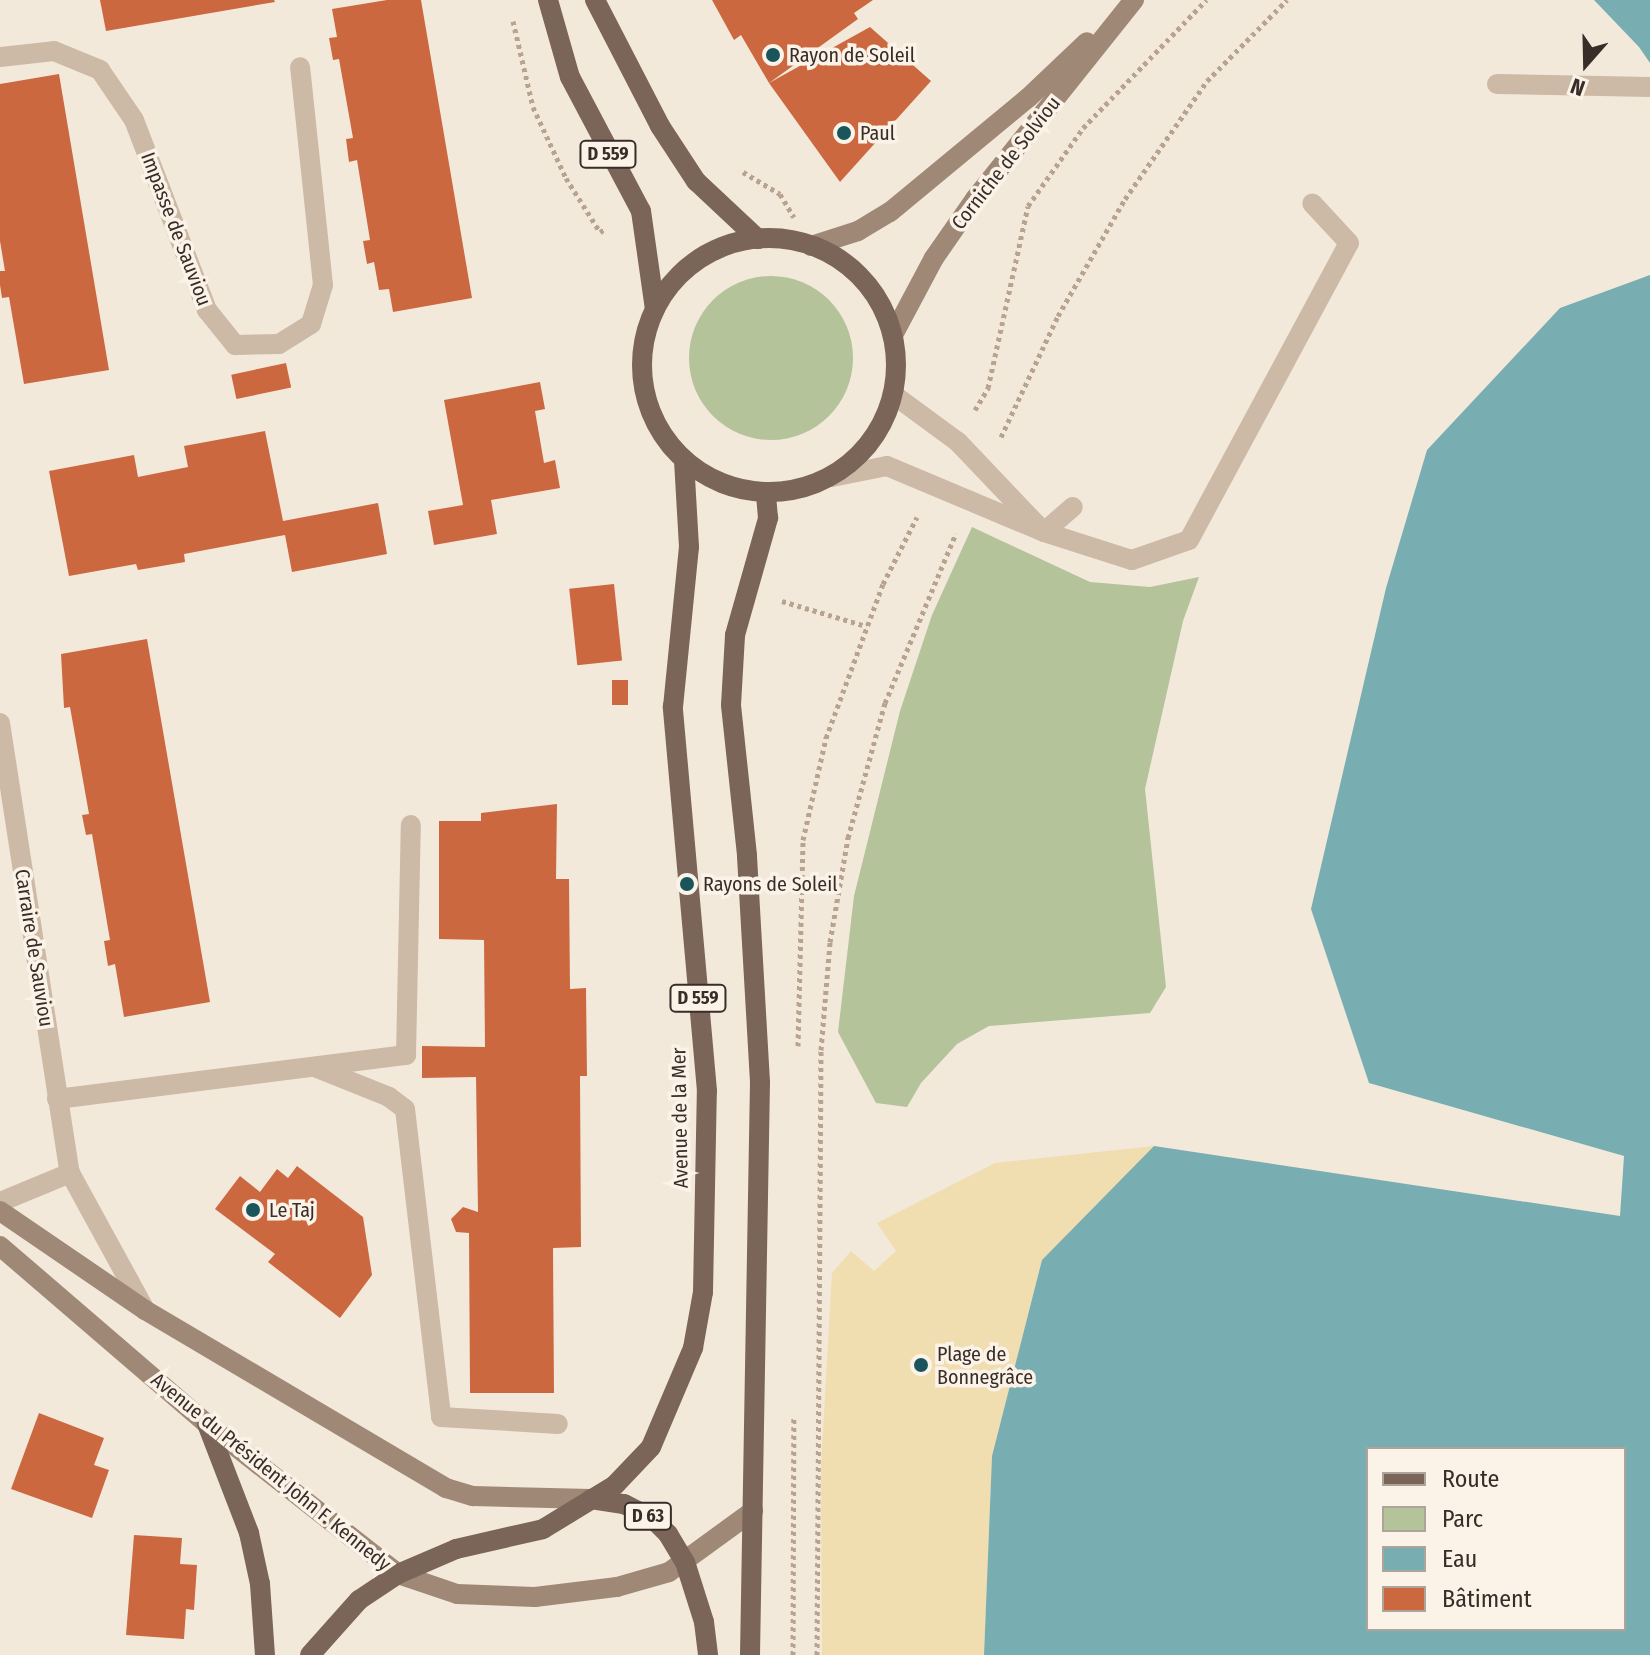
<!DOCTYPE html>
<html>
<head>
<meta charset="utf-8">
<style>
	body { margin:0 }
	#map { position:relative; width:1650px; height:1655px; overflow:hidden; background:#f3e9db; font-family:"Fira Sans Condensed",sans-serif }
	div>[style] { position:absolute }
	[style*='--x'] { left:calc(var(--x)*1px); top:calc(var(--y)*1px); width:calc(var(--w)*1px); rotate:calc(var(--a)*1deg) }
	.green>* { inset:0; background:#b4c39a }
	.round { border-radius:50% }
	.sand>* { inset:0; background:#f0ddb0 }
	.water>* { inset:0; background:#78adb2 }
	.building>* { inset:0; background:#cc6840; transform-origin:0 0 }
	.path>* { height:5px; margin-top:-2.5px; transform-origin:0; background:repeating-linear-gradient(90deg,#b8a390 0 4px,transparent 0 8px) }
	.service>* { height:20px; margin:-10px; padding:0 10px; transform-origin:10px; border-radius:10px; background:#ccb9a6 }
	.minor>* { height:20px; margin:-10px; padding:0 10px; transform-origin:10px; border-radius:10px; background:#ccb9a6 }
	.secondary>* { height:20px; margin:-10px; padding:0 10px; transform-origin:10px; border-radius:10px; background:#a08877 }
	.primary>* { height:20px; margin:-10px; padding:0 10px; transform-origin:10px; border-radius:10px; background:#7b6558 }
	.primary>.ring { margin:-10px; padding:0; box-sizing:content-box; background:none; border:20px solid #7b6558; border-radius:50% }
	.dots>* { width:22px; height:22px; translate:-50% -50%; box-sizing:border-box; border:4px solid #fbf3e8; border-radius:50% }
	span { translate:-50% -50%; white-space:nowrap; text-align:center; line-height:1.15; -webkit-text-stroke:7px #fbf3e8; paint-order:stroke }
	.shield-label span { padding:2px 6px; background:#fbf3e8; border:2px solid; border-radius:6px; -webkit-text-stroke-width:0 }
	.shield-label { font-size:18px; color:#382d28; font-weight:700 }
	.poi-label { font-size:20px; color:#382d28 }
	.left { translate:0 -50%; text-align:left }
	.street-label { font-size:20px; color:#382d28 }
	.legend { position:absolute; left:1366px; top:1447px; width:260px; height:184px; box-sizing:border-box; background:#fbf3e8; border:2px solid #ada49b; margin:0; padding:10px 14px; list-style:none; font-size:24px; color:#382d28 }
	.legend li { display:flex; align-items:center; gap:16px; height:40px }
	.legend b { width:40px; border:2px solid #ada49b }
	.north { position:absolute; left:1546px; top:24px; width:80px; height:80px; -webkit-text-stroke:6px #fbf3e8; paint-order:stroke; rotate:200deg; font-size:22px; font-weight:700; line-height:32px; text-align:center; color:#382d28 }
	.north::after { content:''; display:block; margin:auto; width:28px; height:36px; background:#382d28; clip-path:polygon(50% 0,100% 100%,50% 72%,0 100%) }
</style>
</head>
<body>
<div id="map">
	<div class="green">
		<i class="round" style="left:689px;top:276px;width:164px;height:164px"></i>
		<i style="clip-path:polygon(972px 527px,1090px 582px,1150px 587px,1199px 577px,1183px 621px,1145px 789px,1166px 987px,1150px 1013px,989px 1026px,957px 1044px,921px 1083px,907px 1107px,876px 1103px,838px 1032px,854px 896px,900px 711px,932px 615px)"></i>
	</div>
	<div class="sand">
		<i style="clip-path:polygon(1154px 1146px,1042px 1260px,992px 1456px,984px 1655px,822px 1655px,821px 1465px,832px 1273px,851px 1251px,874px 1271px,896px 1251px,877px 1223px,995px 1163px)"></i>
	</div>
	<div class="water">
		<i style="clip-path:polygon(1594px 0,1650px 0,1650px 63px,1639px 47px)"></i>
		<i style="clip-path:polygon(evenodd,1650px 275px,1650px 1655px,984px 1655px,992px 1456px,1042px 1260px,1154px 1146px,1620px 1216px,1624px 1156px,1369px 1083px,1311px 909px,1386px 588px,1427px 450px,1560px 308px,1650px 275px,1624px 1449px,1624px 1629px,1368px 1629px,1368px 1449px,1624px 1449px)"></i>
	</div>
	<div class="building">
		<i style="clip-path:polygon(100px 0,274px 0,275px 2px,106px 31px)"></i>
		<i style="clip-path:polygon(387px 0,421px 0,472px 298px,393px 312px,389px 289px,379px 290px,374px 262px,367px 264px,363px 241px,370px 240px,357px 160px,349px 162px,346px 139px,353px 138px,339px 59px,333px 60px,329px 38px,337px 37px,332px 9px)"></i>
		<i style="clip-path:polygon(712px 0,873px 0,854px 13px,858px 19px,769px 83px,741px 35px,734px 40px)"></i>
		<i style="clip-path:polygon(870px 27px,931px 81px,840px 182px,769px 83px)"></i>
		<i style="clip-path:polygon(59px 74px,109px 370px,24px 384px,9px 297px,2px 298px,0 285px,0 271px,5px 271px,0 241px,0 84px)"></i>
		<i style="left:286px;top:363px;width:25px;height:56px;rotate:78deg"></i>
		<i style="clip-path:polygon(540px 382px,545px 409px,535px 411px,544px 463px,555px 460px,560px 488px,491px 500px,497px 534px,434px 545px,428px 511px,463px 505px,444px 400px)"></i>
		<i style="clip-path:polygon(265px 431px,283px 521px,378px 503px,387px 554px,292px 572px,285px 535px,184px 554px,185px 562px,138px 570px,136px 564px,69px 576px,49px 471px,134px 455px,138px 477px,188px 467px,184px 446px)"></i>
		<i style="left:614px;top:584px;width:77px;height:45px;rotate:84deg"></i>
		<i style="clip-path:polygon(147px 639px,210px 1002px,124px 1017px,115px 964px,108px 966px,104px 941px,110px 940px,92px 834px,86px 835px,82px 815px,89px 814px,70px 707px,64px 708px,61px 654px)"></i>
		<i style="left:612px;top:680px;width:16px;height:25px"></i>
		<i style="clip-path:polygon(557px 804px,556px 879px,569px 879px,570px 989px,586px 988px,587px 1076px,580px 1076px,581px 1247px,553px 1248px,554px 1393px,470px 1393px,469px 1233px,456px 1232px,451px 1219px,463px 1207px,478px 1212px,476px 1077px,422px 1078px,422px 1046px,485px 1047px,484px 940px,439px 939px,439px 821px,481px 821px,481px 813px)"></i>
		<i style="clip-path:polygon(297px 1166px,363px 1217px,372px 1275px,340px 1318px,268px 1262px,275px 1254px,215px 1209px,240px 1176px,260px 1192px,277px 1169px,288px 1178px)"></i>
		<i style="clip-path:polygon(39px 1413px,104px 1438px,94px 1465px,109px 1470px,92px 1518px,11px 1489px)"></i>
		<i style="clip-path:polygon(134px 1535px,182px 1538px,180px 1564px,197px 1565px,194px 1610px,186px 1609px,184px 1639px,126px 1635px)"></i>
	</div>
	<div class="path">
		<i style="--x:513;--y:21;--w:88;--a:76.9"></i>
		<i style="--x:533;--y:107;--w:78;--a:65.1"></i>
		<i style="--x:566;--y:178;--w:64;--a:57.8"></i>
		<i style="--x:600;--y:232;--w:7;--a:-27"></i>
		<i style="--x:743;--y:172;--w:43;--a:30.7"></i>
		<i style="--x:780;--y:194;--w:27;--a:59"></i>
		<i style="--x:975;--y:410;--w:26;--a:-59"></i>
		<i style="--x:988;--y:388;--w:186;--a:-77.6"></i>
		<i style="--x:1028;--y:206;--w:95;--a:-54.8"></i>
		<i style="--x:1083;--y:128;--w:178;--a:-46.1"></i>
		<i style="--x:1001;--y:437;--w:134;--a:-64.8"></i>
		<i style="--x:1058;--y:316;--w:135;--a:-60.2"></i>
		<i style="--x:1125;--y:199;--w:144;--a:-55.2"></i>
		<i style="--x:1207;--y:81;--w:114;--a:-45.4"></i>
		<i style="--x:782;--y:601;--w:88;--a:16.6"></i>
		<i style="--x:798;--y:1046;--w:206;--a:-88.6"></i>
		<i style="--x:803;--y:840;--w:105;--a:-77.3"></i>
		<i style="--x:826;--y:738;--w:164;--a:-69.7"></i>
		<i style="--x:883;--y:584;--w:75;--a:-63.1"></i>
		<i style="--x:793;--y:1655;--w:239;--a:-89.8"></i>
		<i style="--x:817;--y:1655;--w:605;--a:-89.62"></i>
		<i style="--x:821;--y:1050;--w:108;--a:-85.2"></i>
		<i style="--x:830;--y:942;--w:106;--a:-80.2"></i>
		<i style="--x:848;--y:838;--w:140;--a:-74.7"></i>
		<i style="--x:885;--y:703;--w:184;--a:-67.3"></i>
	</div>
	<div class="service">
		<i style="--x:1497;--y:84;--w:153;--a:1.1"></i>
		<i style="--x:894;--y:395;--w:79;--a:36.3"></i>
		<i style="--x:958;--y:442;--w:116;--a:46.4"></i>
		<i style="--x:832;--y:477;--w:56;--a:-11.3"></i>
		<i style="--x:887;--y:466;--w:170;--a:22.8"></i>
		<i style="--x:1044;--y:532;--w:92;--a:17.7"></i>
		<i style="--x:1132;--y:560;--w:60;--a:-19.3"></i>
		<i style="--x:1189;--y:540;--w:337;--a:-61.7"></i>
		<i style="--x:1349;--y:243;--w:54;--a:-132.8"></i>
		<i style="--x:1044;--y:532;--w:38;--a:-41"></i>
		<i style="--x:317;--y:1068;--w:78;--a:21.9"></i>
		<i style="--x:389;--y:1097;--w:20;--a:37"></i>
		<i style="--x:405;--y:1109;--w:310;--a:83.3"></i>
		<i style="--x:441;--y:1417;--w:117;--a:3.4"></i>
		<i style="--x:57;--y:1099;--w:352;--a:-7.2"></i>
		<i style="--x:406;--y:1055;--w:230;--a:-88.8"></i>
	</div>
	<div class="minor">
		<i style="--x:0;--y:57;--w:54;--a:-6.3"></i>
		<i style="--x:54;--y:51;--w:50;--a:22.4"></i>
		<i style="--x:100;--y:70;--w:60;--a:55.8"></i>
		<i style="--x:134;--y:120;--w:204;--a:69"></i>
		<i style="--x:207;--y:310;--w:45;--a:51.3"></i>
		<i style="--x:235;--y:345;--w:44;--a:-1.3"></i>
		<i style="--x:279;--y:344;--w:38;--a:-32"></i>
		<i style="--x:311;--y:324;--w:41;--a:-72.9"></i>
		<i style="--x:323;--y:285;--w:219;--a:-96"></i>
		<i style="--x:0;--y:723;--w:455;--a:81.2"></i>
		<i style="--x:70;--y:1173;--w:156;--a:61.3"></i>
		<i style="--x:0;--y:1202;--w:76;--a:-22.5"></i>
	</div>
	<div class="secondary">
		<i style="--x:811;--y:246;--w:49;--a:-17.7"></i>
		<i style="--x:858;--y:231;--w:37;--a:-31"></i>
		<i style="--x:890;--y:212;--w:179;--a:-39.6"></i>
		<i style="--x:1028;--y:98;--w:81;--a:-43.5"></i>
		<i style="--x:893;--y:335;--w:87;--a:-62"></i>
		<i style="--x:934;--y:258;--w:72;--a:-55.2"></i>
		<i style="--x:975;--y:199;--w:255;--a:-51.4"></i>
		<i style="--x:0;--y:1211;--w:176;--a:34.3"></i>
		<i style="--x:145;--y:1310;--w:350;--a:30.6"></i>
		<i style="--x:446;--y:1488;--w:28;--a:17"></i>
		<i style="--x:473;--y:1496;--w:118;--a:1.5"></i>
		<i style="--x:0;--y:1246;--w:273;--a:40.7"></i>
		<i style="--x:207;--y:1424;--w:243;--a:38.1"></i>
		<i style="--x:398;--y:1574;--w:62;--a:18.7"></i>
		<i style="--x:457;--y:1594;--w:78;--a:2.2"></i>
		<i style="--x:535;--y:1597;--w:83;--a:-7"></i>
		<i style="--x:617;--y:1587;--w:54;--a:-16.1"></i>
		<i style="--x:669;--y:1572;--w:104;--a:-36"></i>
	</div>
	<div class="primary">
		<i style="--x:548;--y:0;--w:80;--a:74.1"></i>
		<i style="--x:570;--y:77;--w:152;--a:62.1"></i>
		<i style="--x:641;--y:211;--w:99;--a:81.9"></i>
		<i style="--x:595;--y:0;--w:142;--a:62.7"></i>
		<i style="--x:660;--y:126;--w:66;--a:56.8"></i>
		<i style="--x:696;--y:181;--w:85;--a:43.1"></i>
		<i class="ring" style="left:642px;top:238px;width:234px;height:234px"></i>
		<i style="--x:207;--y:1424;--w:117;--a:68.9"></i>
		<i style="--x:249;--y:1533;--w:52;--a:77.8"></i>
		<i style="--x:260;--y:1584;--w:71;--a:86"></i>
		<i style="--x:591;--y:1499;--w:33;--a:9"></i>
		<i style="--x:624;--y:1504;--w:31;--a:27"></i>
		<i style="--x:652;--y:1518;--w:23;--a:45"></i>
		<i style="--x:668;--y:1534;--w:33;--a:59"></i>
		<i style="--x:685;--y:1562;--w:63;--a:72.4"></i>
		<i style="--x:704;--y:1622;--w:33;--a:83"></i>
		<i style="--x:310;--y:1655;--w:74;--a:-48.3"></i>
		<i style="--x:359;--y:1600;--w:47;--a:-33.7"></i>
		<i style="--x:398;--y:1574;--w:63;--a:-23.3"></i>
		<i style="--x:456;--y:1549;--w:89;--a:-12.9"></i>
		<i style="--x:543;--y:1529;--w:84;--a:-31.4"></i>
		<i style="--x:615;--y:1485;--w:52;--a:-46.5"></i>
		<i style="--x:651;--y:1447;--w:108;--a:-67"></i>
		<i style="--x:693;--y:1348;--w:57;--a:-79.9"></i>
		<i style="--x:703;--y:1292;--w:201;--a:-88.9"></i>
		<i style="--x:707;--y:1091;--w:386;--a:-95.1"></i>
		<i style="--x:673;--y:707;--w:161;--a:-84.3"></i>
		<i style="--x:689;--y:547;--w:87;--a:-93.3"></i>
		<i style="--x:750;--y:1655;--w:573;--a:-89"></i>
		<i style="--x:760;--y:1082;--w:227;--a:-93.3"></i>
		<i style="--x:747;--y:855;--w:151;--a:-96.1"></i>
		<i style="--x:731;--y:705;--w:70;--a:-86.7"></i>
		<i style="--x:735;--y:635;--w:122;--a:-74.2"></i>
		<i style="--x:768;--y:518;--w:25;--a:-95"></i>
	</div>
	<div class="dots">
		<i style="left:773px;top:55px;background:#1b555c"></i>
		<i style="left:844px;top:133px;background:#1b555c"></i>
		<i style="left:687px;top:884px;background:#1b555c"></i>
		<i style="left:253px;top:1210px;background:#1b555c"></i>
		<i style="left:921px;top:1365px;background:#1b555c"></i>
	</div>
	<div class="shield-label">
		<span style="left:608px;top:154px">D 559</span>
		<span style="left:698px;top:998px">D 559</span>
		<span style="left:648px;top:1516px">D 63</span>
	</div>
	<div class="poi-label">
		<span class="left" style="left:789px;top:55px">Rayon de Soleil</span>
		<span class="left" style="left:860px;top:133px">Paul</span>
		<span class="left" style="left:703px;top:884px">Rayons de Soleil</span>
		<span class="left" style="left:269px;top:1210px">Le Taj</span>
		<span class="left" style="left:937px;top:1366px">Plage de<br>Bonnegrâce</span>
	</div>
	<div class="street-label">
		<span style="left:1006px;top:163px;rotate:-52deg">Corniche de Solviou</span>
		<span style="left:176px;top:229px;rotate:69deg">Impasse de Sauviou</span>
		<span style="left:34px;top:948px;rotate:81deg">Carraire de Sauviou</span>
		<span style="left:680px;top:1118px;rotate:-91deg">Avenue de la Mer</span>
		<span style="left:271px;top:1472px;rotate:39deg">Avenue du Président John F. Kennedy</span>
	</div>
	<ul class="legend">
	<li><b style="height:10px;background:#7b6558"></b>Route</li>
	<li><b style="height:22px;background:#b4c39a"></b>Parc</li>
	<li><b style="height:22px;background:#78adb2"></b>Eau</li>
	<li><b style="height:22px;background:#cc6840"></b>Bâtiment</li>
	</ul>
	<div class="north">N</div>
</div>
</body>
</html>
